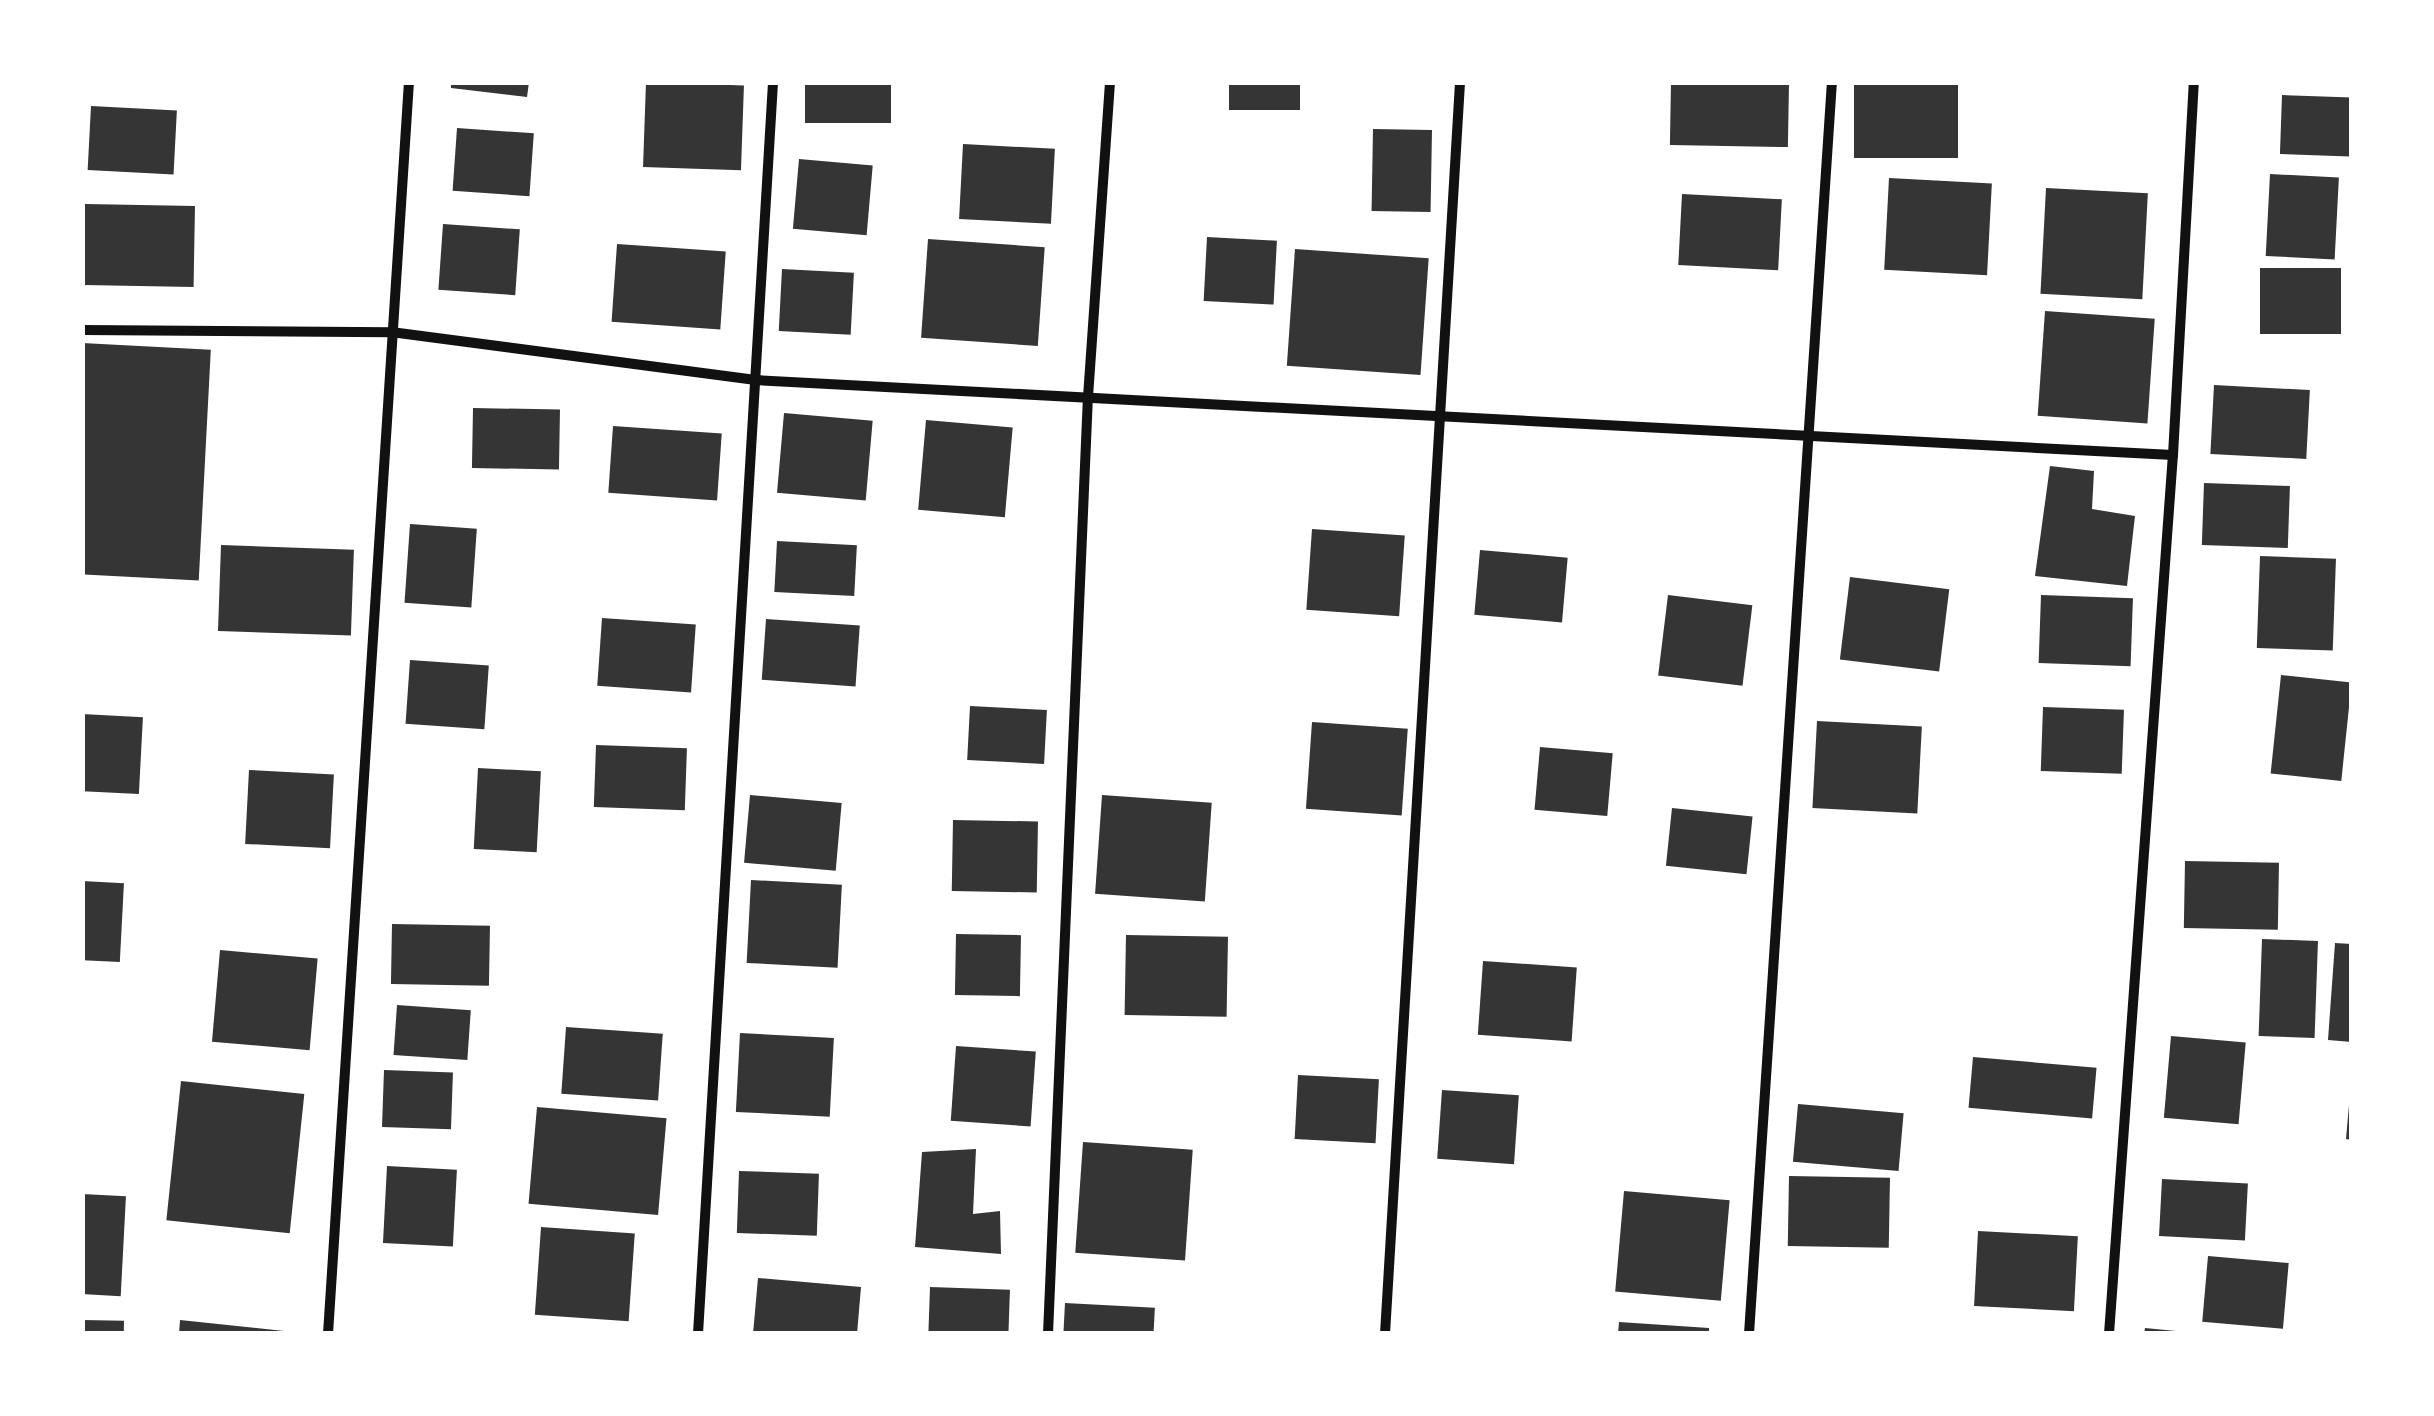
<!DOCTYPE html>
<html>
<head>
<meta charset="utf-8">
<style>
	body { margin:0 }
	#map { position:relative; width:2434px; height:1416px; overflow:hidden; background:#fff; font-family:"PT Sans",sans-serif }
	div>[style] { position:absolute }
	[style*='--x'] { left:calc(var(--x)*1px); top:calc(var(--y)*1px); width:calc(var(--w)*1px); rotate:calc(var(--a)*1deg) }
	.building>* { inset:0; background:#353535; transform-origin:0 0 }
	.minor>* { height:10px; margin:-5px; padding:0 5px; transform-origin:5px; border-radius:5px; background:#111 }
	span { translate:-50% -50%; white-space:nowrap; text-align:center; line-height:1.15; -webkit-text-stroke:9px #fff; paint-order:stroke }
	.frame { position:absolute; inset:0; border:85px solid #fff; pointer-events:none }
</style>
</head>
<body>
<div id="map">
	<div class="building">
		<i style="clip-path:polygon(451px 82px,529px 82px,527px 97px,451px 88px)"></i>
		<i style="left:646px;top:82px;width:98px;height:85px;rotate:2deg"></i>
		<i style="left:805px;top:82px;width:86px;height:41px"></i>
		<i style="left:1229px;top:82px;width:71px;height:28px"></i>
		<i style="left:1671px;top:82px;width:118px;height:63px;rotate:1deg"></i>
		<i style="left:1854px;top:82px;width:104px;height:76px"></i>
		<i style="left:2282px;top:95px;width:70px;height:59px;rotate:2deg"></i>
		<i style="left:91px;top:106px;width:86px;height:64px;rotate:3deg"></i>
		<i style="left:457px;top:128px;width:77px;height:63px;rotate:4deg"></i>
		<i style="left:1373px;top:129px;width:59px;height:82px;rotate:1deg"></i>
		<i style="left:963px;top:144px;width:92px;height:75px;rotate:3deg"></i>
		<i style="left:799px;top:159px;width:74px;height:70px;rotate:5deg"></i>
		<i style="left:2270px;top:174px;width:69px;height:82px;rotate:3deg"></i>
		<i style="left:1889px;top:178px;width:103px;height:92px;rotate:3deg"></i>
		<i style="left:2046px;top:188px;width:102px;height:106px;rotate:3deg"></i>
		<i style="left:1682px;top:194px;width:100px;height:71px;rotate:3deg"></i>
		<i style="left:85px;top:204px;width:110px;height:81px;rotate:1deg"></i>
		<i style="left:443px;top:224px;width:77px;height:66px;rotate:4deg"></i>
		<i style="left:1207px;top:237px;width:70px;height:64px;rotate:3deg"></i>
		<i style="left:928px;top:239px;width:117px;height:99px;rotate:4deg"></i>
		<i style="left:617px;top:244px;width:109px;height:78px;rotate:4deg"></i>
		<i style="left:1295px;top:249px;width:134px;height:117px;rotate:4deg"></i>
		<i style="left:2341px;top:268px;width:66px;height:81px;rotate:90deg"></i>
		<i style="left:782px;top:269px;width:72px;height:62px;rotate:3deg"></i>
		<i style="left:2045px;top:311px;width:110px;height:105px;rotate:4deg"></i>
		<i style="left:82px;top:343px;width:129px;height:231px;rotate:3deg"></i>
		<i style="left:2214px;top:385px;width:96px;height:69px;rotate:3deg"></i>
		<i style="left:473px;top:408px;width:87px;height:60px;rotate:1deg"></i>
		<i style="left:784px;top:413px;width:89px;height:80px;rotate:5deg"></i>
		<i style="left:926px;top:420px;width:87px;height:90px;rotate:5deg"></i>
		<i style="left:613px;top:426px;width:109px;height:67px;rotate:4deg"></i>
		<i style="clip-path:polygon(2050px 466px,2094px 471px,2092px 509px,2135px 516px,2127px 586px,2035px 576px)"></i>
		<i style="left:2204px;top:483px;width:86px;height:62px;rotate:2deg"></i>
		<i style="left:410px;top:524px;width:67px;height:79px;rotate:4deg"></i>
		<i style="left:1312px;top:529px;width:93px;height:81px;rotate:4deg"></i>
		<i style="left:777px;top:541px;width:80px;height:51px;rotate:3deg"></i>
		<i style="left:221px;top:545px;width:133px;height:86px;rotate:2deg"></i>
		<i style="left:1480px;top:550px;width:88px;height:65px;rotate:5deg"></i>
		<i style="left:2260px;top:556px;width:76px;height:92px;rotate:2deg"></i>
		<i style="left:1850px;top:577px;width:100px;height:83px;rotate:7deg"></i>
		<i style="left:1668px;top:595px;width:85px;height:81px;rotate:7deg"></i>
		<i style="left:2041px;top:595px;width:92px;height:68px;rotate:2deg"></i>
		<i style="left:602px;top:618px;width:94px;height:68px;rotate:4deg"></i>
		<i style="left:766px;top:619px;width:94px;height:61px;rotate:4deg"></i>
		<i style="left:410px;top:660px;width:79px;height:64px;rotate:4deg"></i>
		<i style="left:2281px;top:675px;width:71px;height:99px;rotate:6deg"></i>
		<i style="left:970px;top:706px;width:77px;height:54px;rotate:3deg"></i>
		<i style="left:2043px;top:707px;width:81px;height:64px;rotate:2deg"></i>
		<i style="left:82px;top:714px;width:61px;height:77px;rotate:3deg"></i>
		<i style="left:1817px;top:721px;width:105px;height:87px;rotate:3deg"></i>
		<i style="left:1312px;top:722px;width:96px;height:87px;rotate:4deg"></i>
		<i style="left:596px;top:745px;width:91px;height:62px;rotate:2deg"></i>
		<i style="left:1540px;top:747px;width:73px;height:63px;rotate:5deg"></i>
		<i style="left:478px;top:768px;width:63px;height:81px;rotate:3deg"></i>
		<i style="left:249px;top:770px;width:85px;height:74px;rotate:3deg"></i>
		<i style="left:750px;top:795px;width:92px;height:68px;rotate:5deg"></i>
		<i style="left:1102px;top:795px;width:110px;height:99px;rotate:4deg"></i>
		<i style="left:1672px;top:808px;width:81px;height:58px;rotate:6deg"></i>
		<i style="left:953px;top:820px;width:85px;height:71px;rotate:1deg"></i>
		<i style="left:2185px;top:861px;width:94px;height:67px;rotate:1deg"></i>
		<i style="left:751px;top:880px;width:91px;height:83px;rotate:3deg"></i>
		<i style="left:82px;top:881px;width:42px;height:79px;rotate:3deg"></i>
		<i style="left:392px;top:924px;width:98px;height:60px;rotate:1deg"></i>
		<i style="left:956px;top:934px;width:65px;height:61px;rotate:1deg"></i>
		<i style="left:1126px;top:935px;width:102px;height:80px;rotate:1deg"></i>
		<i style="left:2262px;top:939px;width:56px;height:97px;rotate:2deg"></i>
		<i style="clip-path:polygon(2335px 943px,2352px 944px,2352px 1042px,2328px 1040px)"></i>
		<i style="left:220px;top:950px;width:98px;height:92px;rotate:5deg"></i>
		<i style="left:1483px;top:961px;width:94px;height:74px;rotate:4deg"></i>
		<i style="left:397px;top:1005px;width:74px;height:50px;rotate:4deg"></i>
		<i style="left:566px;top:1027px;width:97px;height:67px;rotate:4deg"></i>
		<i style="left:740px;top:1033px;width:94px;height:79px;rotate:3deg"></i>
		<i style="left:2171px;top:1036px;width:75px;height:82px;rotate:5deg"></i>
		<i style="left:956px;top:1046px;width:80px;height:75px;rotate:4deg"></i>
		<i style="left:1973px;top:1057px;width:124px;height:51px;rotate:5deg"></i>
		<i style="left:384px;top:1070px;width:69px;height:57px;rotate:2deg"></i>
		<i style="left:1298px;top:1075px;width:81px;height:64px;rotate:3deg"></i>
		<i style="left:181px;top:1081px;width:124px;height:140px;rotate:6deg"></i>
		<i style="left:1442px;top:1090px;width:77px;height:69px;rotate:4deg"></i>
		<i style="left:1798px;top:1104px;width:106px;height:58px;rotate:5deg"></i>
		<i style="clip-path:polygon(2349px 1105px,2352px 1105px,2352px 1140px,2346px 1139px)"></i>
		<i style="left:537px;top:1107px;width:130px;height:97px;rotate:5deg"></i>
		<i style="left:1083px;top:1142px;width:110px;height:111px;rotate:4deg"></i>
		<i style="clip-path:polygon(976px 1149px,973px 1214px,1000px 1211px,1001px 1254px,915px 1247px,922px 1152px)"></i>
		<i style="left:387px;top:1166px;width:70px;height:77px;rotate:3deg"></i>
		<i style="left:739px;top:1171px;width:80px;height:62px;rotate:2deg"></i>
		<i style="left:1789px;top:1176px;width:101px;height:70px;rotate:1deg"></i>
		<i style="left:2162px;top:1179px;width:86px;height:57px;rotate:3deg"></i>
		<i style="left:1624px;top:1191px;width:106px;height:101px;rotate:5deg"></i>
		<i style="left:82px;top:1194px;width:44px;height:100px;rotate:3deg"></i>
		<i style="left:541px;top:1227px;width:94px;height:88px;rotate:4deg"></i>
		<i style="left:1978px;top:1231px;width:100px;height:75px;rotate:3deg"></i>
		<i style="left:2208px;top:1256px;width:81px;height:66px;rotate:5deg"></i>
		<i style="clip-path:polygon(758px 1278px,861px 1287px,857px 1334px,753px 1334px)"></i>
		<i style="left:930px;top:1287px;width:80px;height:47px;rotate:2deg"></i>
		<i style="left:1065px;top:1303px;width:90px;height:31px;rotate:3deg"></i>
		<i style="left:82px;top:1320px;width:42px;height:14px;rotate:1deg"></i>
		<i style="clip-path:polygon(180px 1320px,284px 1331px,284px 1334px,179px 1334px)"></i>
		<i style="clip-path:polygon(1619px 1322px,1709px 1328px,1709px 1334px,1618px 1334px)"></i>
		<i style="clip-path:polygon(2145px 1328px,2176px 1331px,2176px 1334px,2144px 1334px)"></i>
	</div>
	<div class="minor">
		<i style="--x:82;--y:330;--w:309;--a:0.4"></i>
		<i style="--x:391;--y:332;--w:366;--a:7.5"></i>
		<i style="--x:754;--y:380;--w:1421;--a:3.03"></i>
		<i style="--x:328;--y:1334;--w:1255;--a:-86.3"></i>
		<i style="--x:698;--y:1334;--w:1254;--a:-86.57"></i>
		<i style="--x:1048;--y:1334;--w:938;--a:-87.56"></i>
		<i style="--x:1088;--y:397;--w:316;--a:-86"></i>
		<i style="--x:1385;--y:1334;--w:1254;--a:-86.57"></i>
		<i style="--x:1749;--y:1334;--w:1255;--a:-86.21"></i>
		<i style="--x:2109;--y:1334;--w:881;--a:-85.84"></i>
		<i style="--x:2173;--y:455;--w:374;--a:-86.8"></i>
	</div>
	<div class="frame"></div>
</div>
</body>
</html>
